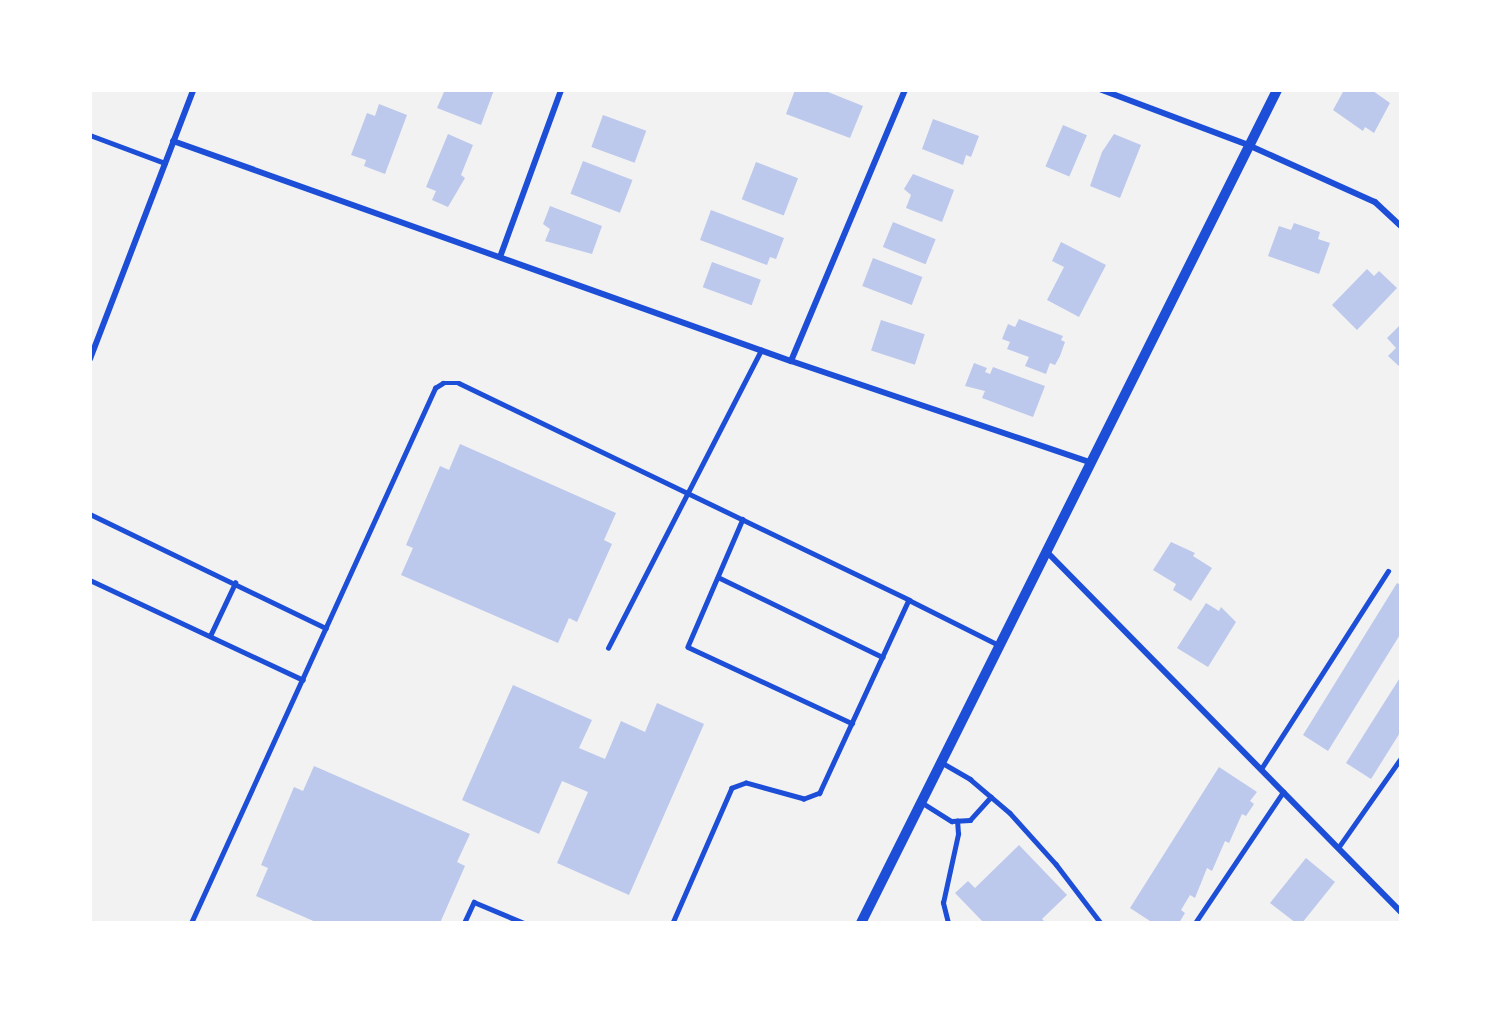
<!DOCTYPE html>
<html>
<head>
<meta charset="utf-8">
<style>
	body { margin:0 }
	#map { position:relative; width:1491px; height:1013px; overflow:hidden; background:#f2f2f2; font-family:"Asap Condensed",sans-serif }
	div>[style] { position:absolute }
	[style*='--x'] { left:calc(var(--x)*1px); top:calc(var(--y)*1px); width:calc(var(--w)*1px); rotate:calc(var(--a)*1deg) }
	.building>* { inset:0; background:#bdc9ec; transform-origin:0 0 }
	.service>* { height:4.5px; margin:-2.25px; padding:0 2.25px; transform-origin:2.25px; border-radius:2.25px; background:#1d4ed8 }
	.minor>* { height:6px; margin:-3px; padding:0 3px; transform-origin:3px; border-radius:3px; background:#1d4ed8 }
	.tertiary>* { height:10px; margin:-5px; padding:0 5px; transform-origin:5px; border-radius:5px; background:#1d4ed8 }
	span { translate:-50% -50%; white-space:nowrap; text-align:center; line-height:1.15; -webkit-text-stroke:6px #fff; paint-order:stroke }
	.frame { position:absolute; inset:0; border:92px solid #fff; pointer-events:none }
</style>
</head>
<body>
<div id="map">
	<div class="building">
		<i style="clip-path:polygon(449px 90px,494px 90px,481px 125px,437px 108px,444px 92px)"></i>
		<i style="clip-path:polygon(795px 90px,823px 90px,863px 106px,850px 138px,786px 114px)"></i>
		<i style="clip-path:polygon(1344px 90px,1373px 91px,1390px 103px,1374px 133px,1365px 127px,1363px 131px,1333px 110px)"></i>
		<i style="clip-path:polygon(379px 104px,407px 115px,385px 174px,364px 166px,366px 160px,351px 155px,367px 113px,375px 116px)"></i>
		<i style="left:603px;top:115px;width:46px;height:34px;rotate:20deg"></i>
		<i style="clip-path:polygon(933px 119px,979px 136px,971px 157px,966px 155px,963px 165px,922px 149px)"></i>
		<i style="left:1063px;top:125px;width:26px;height:45px;rotate:23deg"></i>
		<i style="clip-path:polygon(448px 134px,473px 145px,461px 175px,465px 178px,448px 207px,432px 200px,436px 191px,426px 187px)"></i>
		<i style="clip-path:polygon(1114px 134px,1141px 145px,1120px 198px,1090px 186px,1102px 152px)"></i>
		<i style="left:583px;top:161px;width:53px;height:35px;rotate:21deg"></i>
		<i style="left:756px;top:162px;width:45px;height:40px;rotate:21deg"></i>
		<i style="clip-path:polygon(913px 174px,954px 190px,942px 222px,906px 208px,911px 195px,904px 189px)"></i>
		<i style="clip-path:polygon(550px 206px,602px 226px,592px 254px,545px 241px,550px 229px,543px 224px)"></i>
		<i style="clip-path:polygon(711px 210px,784px 238px,776px 259px,770px 257px,767px 265px,700px 240px)"></i>
		<i style="left:893px;top:222px;width:46px;height:27px;rotate:22deg"></i>
		<i style="clip-path:polygon(1294px 223px,1320px 232px,1318px 239px,1330px 243px,1319px 274px,1268px 256px,1279px 226px,1291px 230px)"></i>
		<i style="clip-path:polygon(1061px 242px,1106px 265px,1079px 317px,1047px 300px,1064px 267px,1052px 261px)"></i>
		<i style="left:873px;top:258px;width:53px;height:30px;rotate:21deg"></i>
		<i style="left:712px;top:262px;width:52px;height:27px;rotate:20deg"></i>
		<i style="clip-path:polygon(1367px 269px,1374px 276px,1379px 271px,1397px 288px,1357px 330px,1332px 305px)"></i>
		<i style="clip-path:polygon(1019px 319px,1063px 336px,1061px 340px,1065px 342px,1060px 356px,1055px 365px,1050px 363px,1046px 374px,1025px 366px,1029px 357px,1007px 349px,1010px 342px,1002px 339px,1008px 324px,1015px 327px)"></i>
		<i style="left:881px;top:320px;width:46px;height:32px;rotate:18deg"></i>
		<i style="clip-path:polygon(1401px 324px,1401px 368px,1388px 356px,1396px 348px,1387px 338px)"></i>
		<i style="clip-path:polygon(974px 363px,987px 368px,985px 372px,990px 374px,993px 367px,1045px 386px,1033px 417px,982px 398px,985px 391px,965px 386px)"></i>
		<i style="clip-path:polygon(460px 444px,616px 513px,604px 540px,612px 544px,577px 622px,569px 618px,558px 643px,401px 575px,413px 548px,406px 545px,440px 466px,449px 470px)"></i>
		<i style="clip-path:polygon(1171px 542px,1195px 553px,1193px 556px,1212px 568px,1191px 601px,1173px 590px,1176px 584px,1153px 570px)"></i>
		<i style="clip-path:polygon(1397px 583px,1401px 585px,1401px 633px,1328px 751px,1303px 735px)"></i>
		<i style="clip-path:polygon(1206px 603px,1219px 611px,1221px 607px,1236px 622px,1208px 667px,1177px 648px)"></i>
		<i style="clip-path:polygon(1401px 676px,1401px 731px,1371px 779px,1346px 763px)"></i>
		<i style="clip-path:polygon(513px 685px,592px 720px,579px 748px,605px 759px,621px 721px,645px 732px,657px 703px,704px 724px,629px 895px,557px 863px,588px 792px,562px 781px,539px 834px,462px 800px)"></i>
		<i style="clip-path:polygon(314px 766px,470px 834px,457px 862px,465px 866px,440px 923px,318px 923px,256px 896px,268px 868px,261px 865px,294px 787px,303px 791px)"></i>
		<i style="clip-path:polygon(1219px 767px,1257px 792px,1250px 801px,1254px 804px,1246px 816px,1242px 814px,1229px 843px,1225px 841px,1212px 871px,1207px 868px,1195px 898px,1190px 895px,1181px 910px,1185px 913px,1179px 923px,1153px 923px,1130px 908px)"></i>
		<i style="clip-path:polygon(1019px 845px,1067px 895px,1042px 919px,1046px 923px,984px 923px,955px 893px,968px 881px,975px 888px)"></i>
		<i style="clip-path:polygon(1306px 858px,1335px 882px,1302px 923px,1296px 923px,1270px 903px)"></i>
	</div>
	<div class="service">
		<i style="--x:90;--y:135;--w:80;--a:20.5"></i>
		<i style="--x:90;--y:514;--w:262;--a:25.8"></i>
		<i style="--x:743;--y:519;--w:139;--a:113.3"></i>
		<i style="--x:688;--y:647;--w:181;--a:24.9"></i>
		<i style="--x:718;--y:577;--w:183;--a:25.9"></i>
		<i style="--x:90;--y:580;--w:235;--a:25.1"></i>
		<i style="--x:909;--y:600;--w:101;--a:26.6"></i>
		<i style="--x:210;--y:636;--w:59;--a:-64.7"></i>
		<i style="--x:608;--y:648;--w:335;--a:-62.8"></i>
		<i style="--x:941;--y:762;--w:34;--a:30"></i>
		<i style="--x:970;--y:779;--w:52;--a:40.4"></i>
		<i style="--x:1010;--y:813;--w:69;--a:48"></i>
		<i style="--x:1056;--y:864;--w:74;--a:52.7"></i>
		<i style="--x:1261;--y:769;--w:235;--a:-57.3"></i>
		<i style="--x:921;--y:802;--w:36;--a:32"></i>
		<i style="--x:952;--y:821;--w:18;--a:-3"></i>
		<i style="--x:970;--y:820;--w:31;--a:-48"></i>
		<i style="--x:1338;--y:848;--w:110;--a:-55"></i>
		<i style="--x:191;--y:923;--w:588;--a:-65.48"></i>
		<i style="--x:435;--y:388;--w:9;--a:-32"></i>
		<i style="--x:443;--y:383;--w:16;--a:0"></i>
		<i style="--x:459;--y:383;--w:500;--a:25.7"></i>
		<i style="--x:909;--y:600;--w:213;--a:114.8"></i>
		<i style="--x:820;--y:793;--w:17;--a:159"></i>
		<i style="--x:804;--y:799;--w:60;--a:-164.6"></i>
		<i style="--x:746;--y:783;--w:15;--a:160"></i>
		<i style="--x:732;--y:788;--w:147;--a:113.6"></i>
		<i style="--x:464;--y:923;--w:23;--a:-65"></i>
		<i style="--x:474;--y:902;--w:54;--a:22.8"></i>
		<i style="--x:948;--y:923;--w:21;--a:-104"></i>
		<i style="--x:943;--y:903;--w:71;--a:-77.7"></i>
		<i style="--x:958;--y:834;--w:13;--a:-94"></i>
		<i style="--x:1195;--y:923;--w:158;--a:-56.1"></i>
	</div>
	<div class="minor">
		<i style="--x:1102;--y:90;--w:156;--a:20.6"></i>
		<i style="--x:1248;--y:145;--w:139;--a:24.2"></i>
		<i style="--x:1375;--y:202;--w:35;--a:43"></i>
		<i style="--x:173;--y:141;--w:656;--a:19.6"></i>
		<i style="--x:791;--y:361;--w:316;--a:18.7"></i>
		<i style="--x:500;--y:257;--w:178;--a:-69.9"></i>
		<i style="--x:90;--y:359;--w:288;--a:-69"></i>
		<i style="--x:791;--y:361;--w:294;--a:-67.2"></i>
		<i style="--x:1046;--y:551;--w:506;--a:45.48"></i>
	</div>
	<div class="tertiary">
		<i style="--x:861;--y:923;--w:931;--a:-63.46"></i>
	</div>
	<div class="frame"></div>
</div>
</body>
</html>
